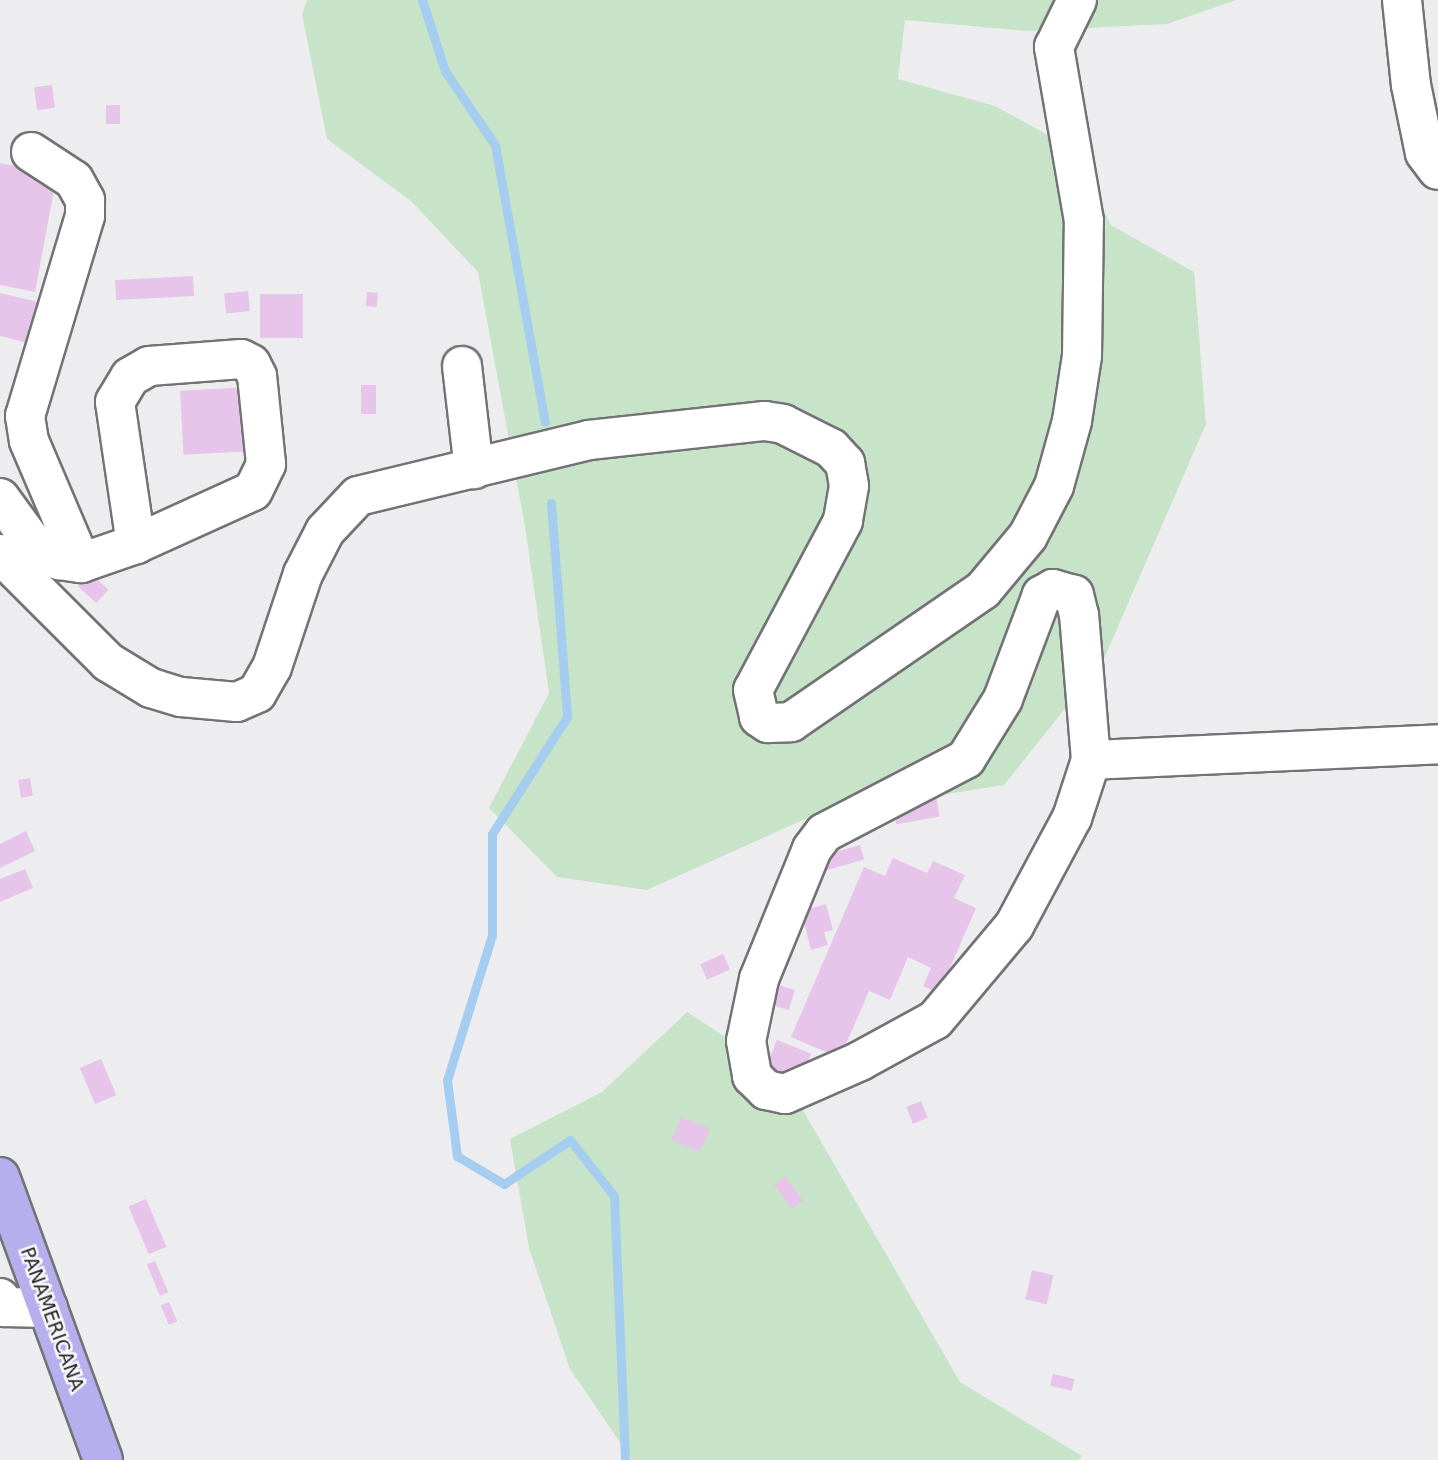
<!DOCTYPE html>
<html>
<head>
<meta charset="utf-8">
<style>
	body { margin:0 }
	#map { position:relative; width:1438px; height:1460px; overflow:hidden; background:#ededf0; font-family:"DejaVu Sans",sans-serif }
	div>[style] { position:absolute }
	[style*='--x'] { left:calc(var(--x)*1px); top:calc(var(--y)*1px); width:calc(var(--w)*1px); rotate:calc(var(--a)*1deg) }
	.green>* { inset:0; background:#c7e3c8 }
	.stream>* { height:9px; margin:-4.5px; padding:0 4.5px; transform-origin:4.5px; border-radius:4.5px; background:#a5cdef }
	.building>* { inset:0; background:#e7c4e9; transform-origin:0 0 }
	.roads { filter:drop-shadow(2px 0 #737376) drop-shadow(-2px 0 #737376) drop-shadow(0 2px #737376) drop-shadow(0 -2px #737376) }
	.minor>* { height:38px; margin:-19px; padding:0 19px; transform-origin:19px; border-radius:19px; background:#fff }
	.major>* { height:38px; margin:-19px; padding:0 19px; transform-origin:19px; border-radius:19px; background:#b5afed }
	span { translate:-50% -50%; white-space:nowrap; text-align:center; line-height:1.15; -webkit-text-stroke:5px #fafafd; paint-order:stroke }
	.street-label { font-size:19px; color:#272728 }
</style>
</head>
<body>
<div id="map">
	<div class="green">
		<i style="clip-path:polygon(307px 0,1236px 0,1167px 24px,1026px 31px,905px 20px,898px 79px,995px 106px,1073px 149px,1111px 225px,1194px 272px,1206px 424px,1103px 661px,1004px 785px,814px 815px,647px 890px,557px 877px,489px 808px,549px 693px,525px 526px,478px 272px,411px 201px,327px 139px,302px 14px)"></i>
		<i style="clip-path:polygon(687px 1012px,782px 1074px,960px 1382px,1082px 1456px,1078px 1460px,632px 1460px,570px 1369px,529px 1248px,510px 1139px,602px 1092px)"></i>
	</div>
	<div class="stream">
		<i style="--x:422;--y:0;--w:75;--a:72.1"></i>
		<i style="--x:445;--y:71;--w:89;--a:56"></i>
		<i style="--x:495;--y:145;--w:281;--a:79.8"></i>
		<i style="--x:551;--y:503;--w:215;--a:85.7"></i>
		<i style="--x:567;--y:717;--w:139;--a:122.7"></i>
		<i style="--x:492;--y:834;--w:101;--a:90"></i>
		<i style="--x:492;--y:935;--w:152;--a:107.2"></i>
		<i style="--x:447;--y:1080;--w:77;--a:82.5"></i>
		<i style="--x:457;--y:1156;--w:55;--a:30.8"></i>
		<i style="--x:504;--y:1184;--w:79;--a:-33.7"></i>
		<i style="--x:570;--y:1140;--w:71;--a:51.8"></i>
		<i style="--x:614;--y:1196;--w:264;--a:87.6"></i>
	</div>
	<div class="building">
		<i style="left:52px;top:85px;width:23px;height:18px;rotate:83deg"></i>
		<i style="left:106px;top:105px;width:14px;height:19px"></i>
		<i style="clip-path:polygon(0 163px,57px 174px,35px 292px,0 285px)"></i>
		<i style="left:193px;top:276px;width:20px;height:78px;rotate:87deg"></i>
		<i style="left:248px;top:291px;width:20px;height:24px;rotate:84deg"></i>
		<i style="left:367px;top:292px;width:11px;height:14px;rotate:5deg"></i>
		<i style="clip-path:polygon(0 293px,38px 302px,28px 343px,0 336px)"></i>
		<i style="left:303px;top:294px;width:44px;height:43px;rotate:90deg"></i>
		<i style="left:361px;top:385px;width:15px;height:29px"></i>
		<i style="left:251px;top:387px;width:64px;height:71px;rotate:87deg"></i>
		<i style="left:90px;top:573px;width:25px;height:18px;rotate:42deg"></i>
		<i style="left:30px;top:778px;width:18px;height:12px;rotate:81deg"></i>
		<i style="left:935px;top:790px;width:27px;height:44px;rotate:80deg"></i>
		<i style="clip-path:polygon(26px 831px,35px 851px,0 868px,0 844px)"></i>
		<i style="left:860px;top:845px;width:15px;height:40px;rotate:74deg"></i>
		<i style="clip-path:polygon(893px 858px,927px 873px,933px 861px,965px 875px,954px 898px,976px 908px,939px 993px,923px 986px,931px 968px,908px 957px,890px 1000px,869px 991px,840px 1058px,791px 1037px,864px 867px,885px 876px)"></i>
		<i style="clip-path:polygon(25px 869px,33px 888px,0 902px,0 879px)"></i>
		<i style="clip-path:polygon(826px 904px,833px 930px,824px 932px,828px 945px,811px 950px,801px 911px)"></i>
		<i style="left:723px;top:954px;width:17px;height:25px;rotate:66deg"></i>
		<i style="left:764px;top:981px;width:32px;height:21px;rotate:16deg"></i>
		<i style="left:777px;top:1040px;width:37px;height:33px;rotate:22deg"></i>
		<i style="left:101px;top:1059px;width:39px;height:23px;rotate:67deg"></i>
		<i style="left:921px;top:1101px;width:18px;height:16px;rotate:68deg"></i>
		<i style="left:681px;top:1117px;width:31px;height:25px;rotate:22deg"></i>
		<i style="left:785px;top:1176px;width:30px;height:14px;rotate:53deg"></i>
		<i style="left:146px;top:1199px;width:52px;height:19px;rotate:67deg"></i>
		<i style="left:155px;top:1261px;width:34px;height:9px;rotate:67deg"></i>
		<i style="left:1032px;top:1270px;width:22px;height:30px;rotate:13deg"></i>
		<i style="left:169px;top:1302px;width:21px;height:9px;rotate:67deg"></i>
		<i style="left:1053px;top:1374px;width:22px;height:12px;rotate:13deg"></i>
	</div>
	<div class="roads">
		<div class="minor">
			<i style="--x:1402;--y:0;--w:85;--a:84"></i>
			<i style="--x:1411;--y:85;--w:69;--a:78.4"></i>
			<i style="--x:1425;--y:153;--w:21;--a:53"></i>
			<i style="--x:31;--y:152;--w:51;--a:33.1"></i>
			<i style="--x:74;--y:180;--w:23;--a:61"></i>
			<i style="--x:85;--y:200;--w:16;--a:90"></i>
			<i style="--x:85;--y:216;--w:209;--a:106.7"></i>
			<i style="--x:25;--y:416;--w:25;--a:81"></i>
			<i style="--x:29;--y:441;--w:133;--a:66.9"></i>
			<i style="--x:462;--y:366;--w:104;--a:83.4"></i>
			<i style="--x:0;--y:498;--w:51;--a:53.8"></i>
			<i style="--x:30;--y:539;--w:36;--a:36"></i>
			<i style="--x:59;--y:560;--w:22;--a:8"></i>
			<i style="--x:81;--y:563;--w:58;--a:-19.1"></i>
			<i style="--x:136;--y:544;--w:128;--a:-24.4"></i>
			<i style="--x:253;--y:491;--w:30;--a:-64"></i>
			<i style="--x:266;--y:464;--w:88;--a:-95.8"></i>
			<i style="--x:257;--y:376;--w:13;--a:-117"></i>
			<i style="--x:251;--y:364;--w:11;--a:-153"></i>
			<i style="--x:241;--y:359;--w:92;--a:175.6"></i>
			<i style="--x:149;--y:366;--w:22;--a:150"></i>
			<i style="--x:130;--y:377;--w:29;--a:121"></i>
			<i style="--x:115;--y:402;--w:144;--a:81.6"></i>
			<i style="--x:0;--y:554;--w:153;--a:45"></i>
			<i style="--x:108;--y:662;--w:50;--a:31.2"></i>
			<i style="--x:151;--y:688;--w:31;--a:17"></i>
			<i style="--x:181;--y:697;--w:56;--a:5.1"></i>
			<i style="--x:237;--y:702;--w:22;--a:-24"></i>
			<i style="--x:257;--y:693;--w:30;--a:-60"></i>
			<i style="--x:272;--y:667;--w:98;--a:-71.6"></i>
			<i style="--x:303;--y:574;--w:48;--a:-62.9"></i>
			<i style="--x:325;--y:531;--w:48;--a:-46.7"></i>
			<i style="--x:358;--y:496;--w:238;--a:-13.6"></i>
			<i style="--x:589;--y:440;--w:177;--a:-6.2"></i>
			<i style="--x:765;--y:421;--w:18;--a:9"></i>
			<i style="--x:783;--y:424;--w:54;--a:26.6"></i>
			<i style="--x:831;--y:448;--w:21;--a:47"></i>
			<i style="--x:845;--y:463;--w:23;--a:80"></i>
			<i style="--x:849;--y:486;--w:36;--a:100"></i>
			<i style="--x:843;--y:521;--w:191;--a:118"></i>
			<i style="--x:753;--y:690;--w:28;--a:77"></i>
			<i style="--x:759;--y:717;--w:11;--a:34"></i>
			<i style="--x:768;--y:723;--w:23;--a:-2"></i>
			<i style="--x:791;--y:722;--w:233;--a:-34.5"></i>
			<i style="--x:983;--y:590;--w:70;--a:-50.2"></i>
			<i style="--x:1028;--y:536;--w:56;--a:-62.5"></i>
			<i style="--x:1054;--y:486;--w:67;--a:-74.5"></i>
			<i style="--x:1072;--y:421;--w:66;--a:-81.3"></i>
			<i style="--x:1082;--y:356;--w:135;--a:-89.2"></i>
			<i style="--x:1084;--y:221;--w:177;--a:-99.8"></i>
			<i style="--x:1054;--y:47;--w:52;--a:-63.9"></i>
			<i style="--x:1091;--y:760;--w:145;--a:-94.7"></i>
			<i style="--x:1079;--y:615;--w:21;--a:-104"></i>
			<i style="--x:1074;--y:595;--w:22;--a:-164"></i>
			<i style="--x:1053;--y:589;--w:13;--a:151"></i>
			<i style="--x:1042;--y:595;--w:111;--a:110.6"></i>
			<i style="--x:1003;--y:699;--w:70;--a:121.7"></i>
			<i style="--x:966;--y:759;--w:160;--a:152.5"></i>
			<i style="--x:824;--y:833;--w:20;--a:127"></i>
			<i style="--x:812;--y:849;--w:140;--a:112.2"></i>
			<i style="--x:759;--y:979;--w:63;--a:101.8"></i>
			<i style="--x:746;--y:1041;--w:36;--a:80"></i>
			<i style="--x:752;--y:1076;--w:20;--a:45"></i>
			<i style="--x:766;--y:1090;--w:19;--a:12"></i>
			<i style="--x:785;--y:1094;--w:82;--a:-23.7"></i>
			<i style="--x:860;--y:1061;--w:85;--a:-28.7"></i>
			<i style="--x:935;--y:1020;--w:123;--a:-50"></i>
			<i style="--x:1014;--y:926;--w:123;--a:-61.8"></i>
			<i style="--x:1072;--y:818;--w:61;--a:-71.9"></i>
			<i style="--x:1091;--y:760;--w:347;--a:-2.6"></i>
			<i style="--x:0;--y:1298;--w:10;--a:66"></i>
			<i style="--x:4;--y:1307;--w:44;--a:1.3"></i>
		</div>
		<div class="major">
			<i style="--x:0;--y:1177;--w:301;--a:70"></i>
		</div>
	</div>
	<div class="street-label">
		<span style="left:52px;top:1319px;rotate:70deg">PANAMERICANA</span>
	</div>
</div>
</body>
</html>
